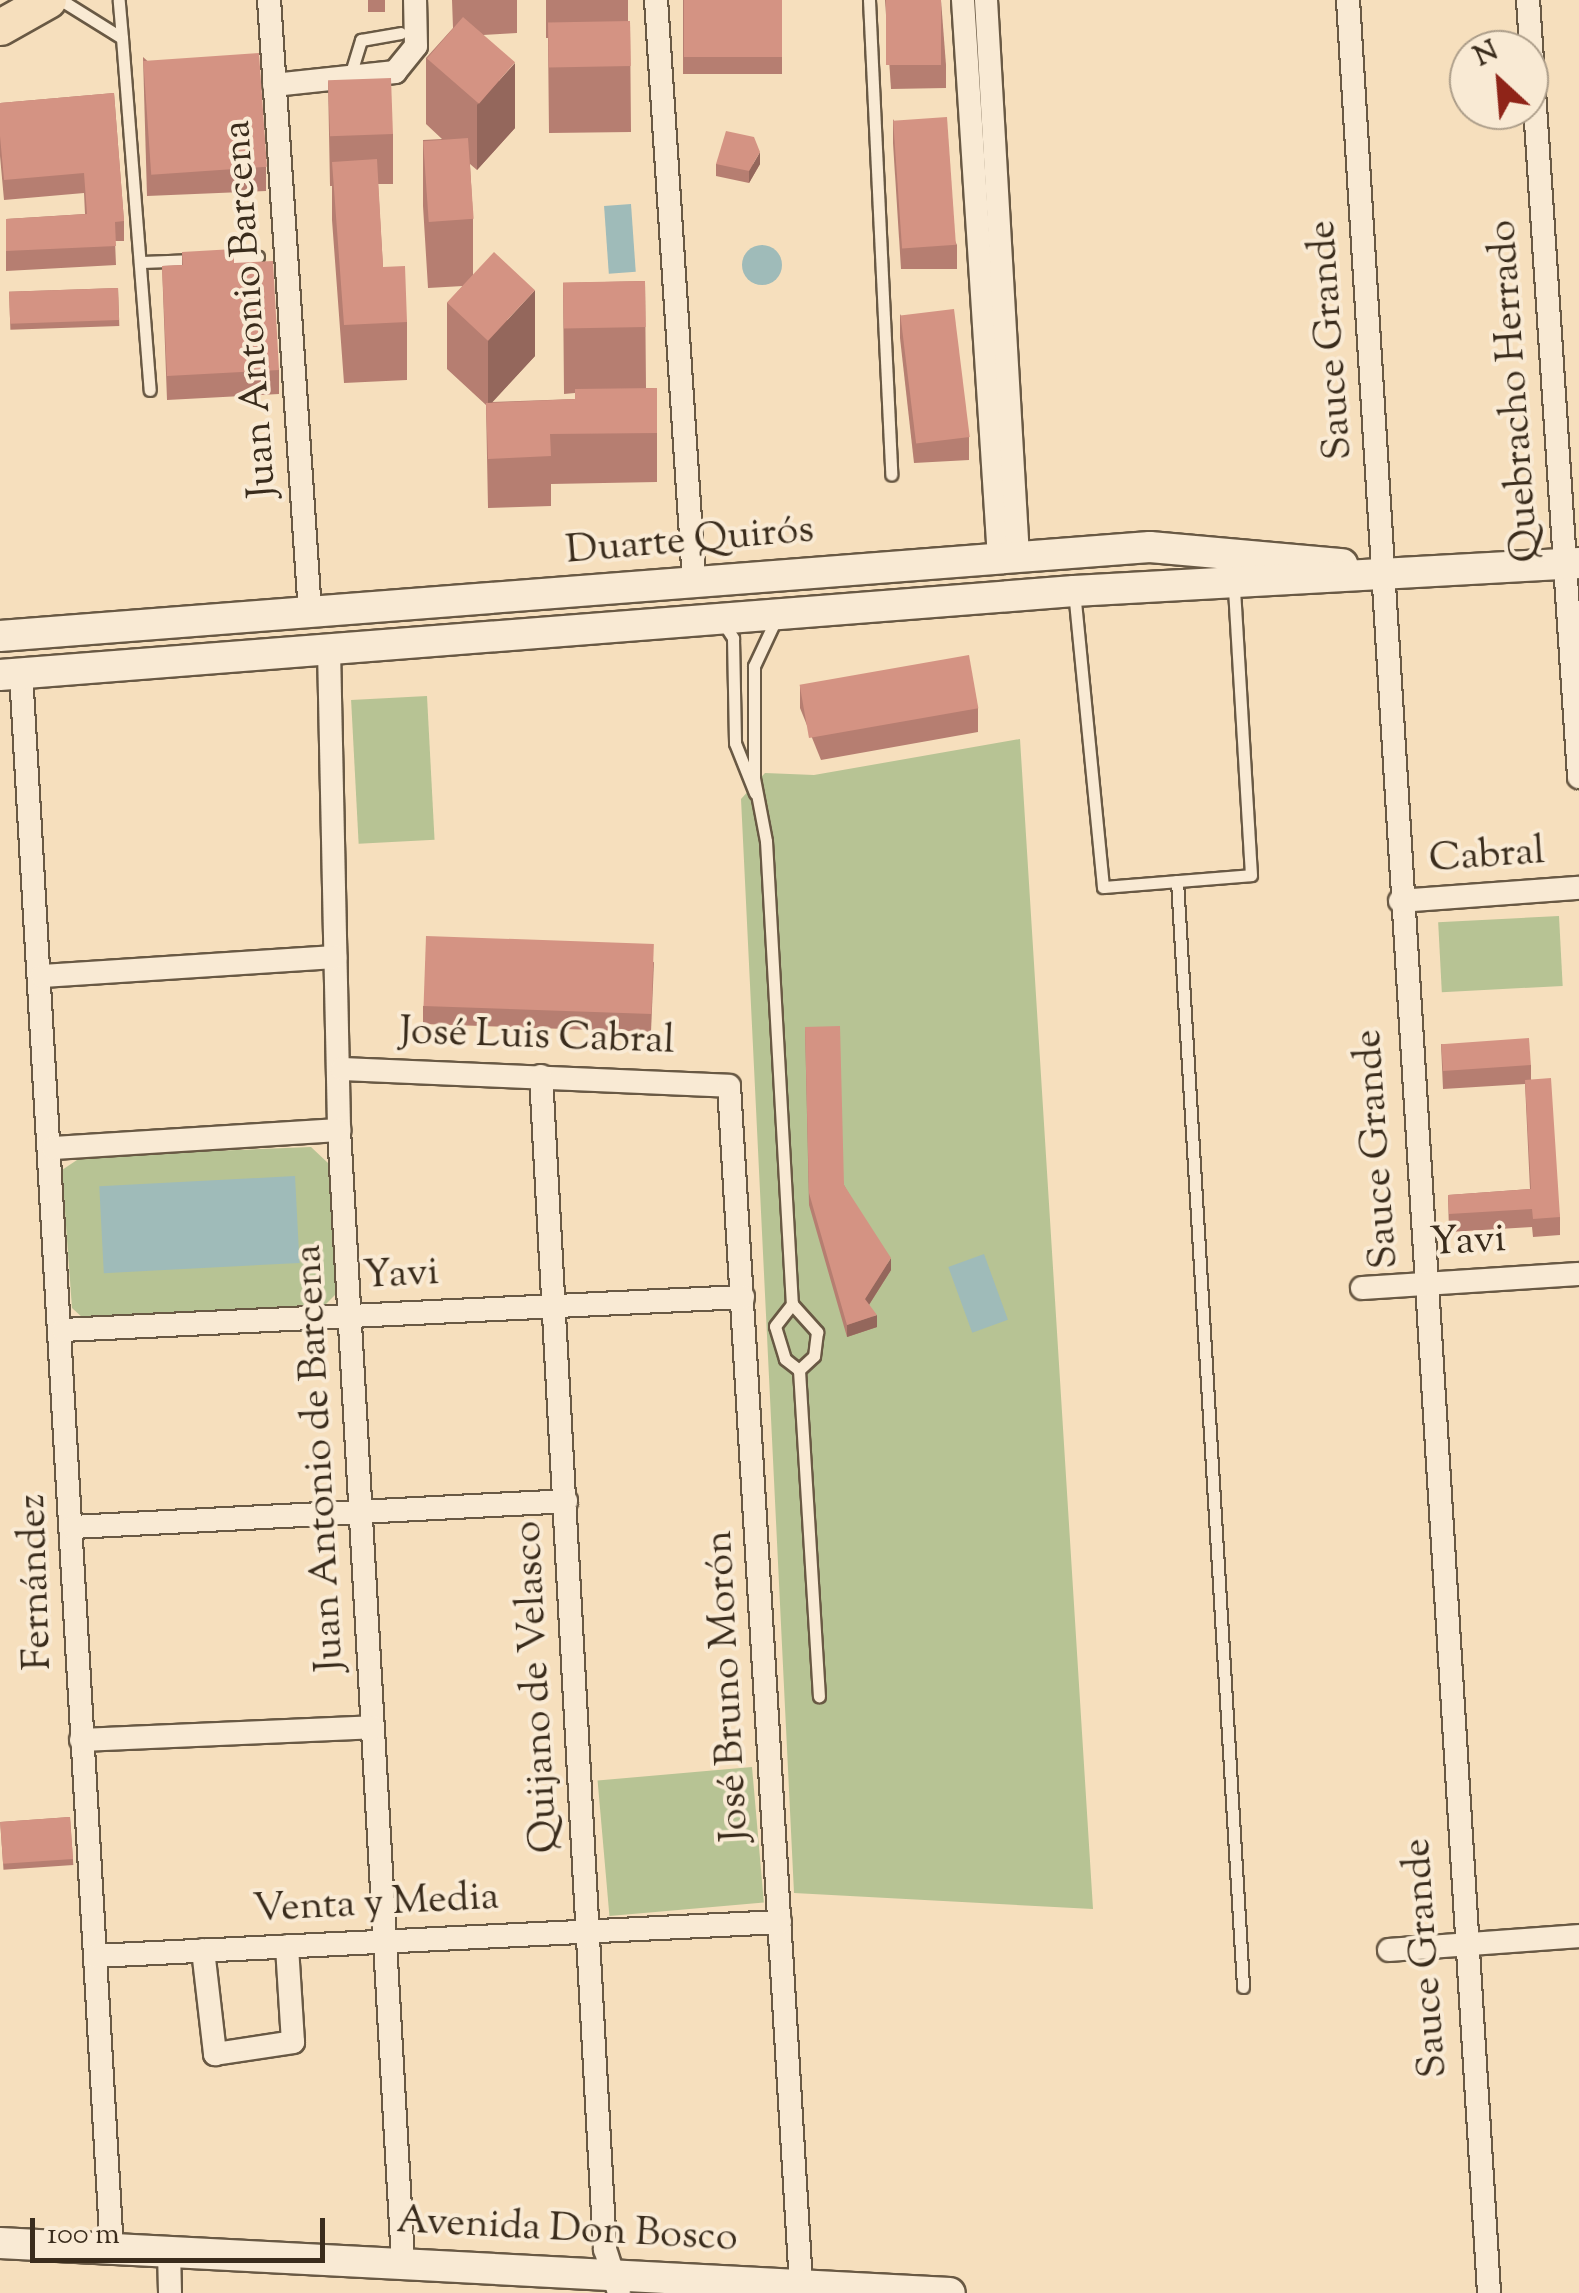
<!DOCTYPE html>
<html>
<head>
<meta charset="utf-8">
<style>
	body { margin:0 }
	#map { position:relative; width:1579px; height:2293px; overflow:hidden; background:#f6dfbd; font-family:"Sorts Mill Goudy",serif }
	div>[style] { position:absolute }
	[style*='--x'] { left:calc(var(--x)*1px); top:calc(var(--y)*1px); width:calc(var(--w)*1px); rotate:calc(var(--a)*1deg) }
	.green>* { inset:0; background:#b7c394; transform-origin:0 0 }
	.water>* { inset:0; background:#9fbbb9; transform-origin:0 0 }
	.round { border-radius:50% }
	.roads { filter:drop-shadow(2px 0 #695944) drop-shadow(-2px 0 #695944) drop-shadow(0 2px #695944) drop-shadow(0 -2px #695944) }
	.lane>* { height:11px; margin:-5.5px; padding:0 5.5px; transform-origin:5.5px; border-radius:5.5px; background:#f9ead4 }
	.street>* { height:22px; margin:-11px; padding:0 11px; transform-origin:11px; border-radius:11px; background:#f9ead4 }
	.secondary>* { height:30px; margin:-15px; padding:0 15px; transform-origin:15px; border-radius:15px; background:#f9ead4 }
	.primary>* { height:35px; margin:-17.5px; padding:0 17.5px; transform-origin:17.5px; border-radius:17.5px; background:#f6dfbd }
	.wall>* { inset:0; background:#b67e71; transform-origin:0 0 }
	.shaded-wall>* { inset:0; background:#94675c }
	.building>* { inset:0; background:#d49383; transform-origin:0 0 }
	span { translate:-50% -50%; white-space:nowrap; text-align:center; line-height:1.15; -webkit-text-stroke:8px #f9ead4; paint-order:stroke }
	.street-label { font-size:40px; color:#3a2c1c }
	.north { position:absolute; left:1449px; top:30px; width:100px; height:100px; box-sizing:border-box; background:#f9ead4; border:2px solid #ad9e8a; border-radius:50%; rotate:334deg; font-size:28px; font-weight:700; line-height:40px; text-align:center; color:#3a2c1c }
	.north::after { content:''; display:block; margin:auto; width:35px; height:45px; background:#8f2418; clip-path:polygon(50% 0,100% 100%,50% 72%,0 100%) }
	.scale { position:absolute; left:30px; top:2218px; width:295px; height:45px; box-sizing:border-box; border:5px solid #3a2c1c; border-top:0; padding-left:12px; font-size:30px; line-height:35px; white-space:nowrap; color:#3a2c1c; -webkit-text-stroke:8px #f9ead4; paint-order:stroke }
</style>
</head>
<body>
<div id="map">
	<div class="green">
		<i style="left:427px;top:696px;width:144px;height:76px;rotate:87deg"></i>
		<i style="clip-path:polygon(1020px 739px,1093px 1909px,794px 1893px,741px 799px,765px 773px,814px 775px)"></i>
		<i style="left:1559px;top:916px;width:70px;height:121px;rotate:87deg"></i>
		<i style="clip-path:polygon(311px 1147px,328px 1163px,337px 1293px,324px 1306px,83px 1318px,72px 1308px,62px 1170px,83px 1156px)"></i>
		<i style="left:752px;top:1767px;width:136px;height:155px;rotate:85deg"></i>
	</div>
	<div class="water">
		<i style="left:631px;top:204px;width:68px;height:27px;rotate:86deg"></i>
		<i class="round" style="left:742px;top:245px;width:40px;height:40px"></i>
		<i style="left:295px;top:1176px;width:87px;height:196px;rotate:87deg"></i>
		<i style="left:984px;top:1254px;width:70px;height:38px;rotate:70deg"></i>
	</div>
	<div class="roads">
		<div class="lane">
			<i style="--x:61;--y:0;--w:72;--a:31.9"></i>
			<i style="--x:122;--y:38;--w:38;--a:-95"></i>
			<i style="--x:869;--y:0;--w:475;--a:87.3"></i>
			<i style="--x:122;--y:38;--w:353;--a:85.5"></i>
			<i style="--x:349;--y:79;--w:41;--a:-72.9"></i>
			<i style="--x:361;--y:40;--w:40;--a:-10"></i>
			<i style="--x:223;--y:258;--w:35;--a:-2"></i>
			<i style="--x:142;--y:262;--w:52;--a:-2.2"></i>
			<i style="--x:1074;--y:591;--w:297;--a:84.4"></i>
			<i style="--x:1103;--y:887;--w:148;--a:-4.6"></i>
			<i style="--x:1251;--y:875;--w:289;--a:-93.4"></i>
			<i style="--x:776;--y:619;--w:52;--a:115.1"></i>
			<i style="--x:754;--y:666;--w:112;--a:90"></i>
			<i style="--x:754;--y:778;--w:64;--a:79.2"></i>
			<i style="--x:766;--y:841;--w:464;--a:86.8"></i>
			<i style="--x:724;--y:624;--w:17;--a:57"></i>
			<i style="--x:733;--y:638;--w:105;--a:88.9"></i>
			<i style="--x:735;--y:743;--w:54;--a:68.2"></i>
			<i style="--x:1177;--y:881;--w:1108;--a:86.58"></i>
			<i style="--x:792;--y:1304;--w:38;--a:48"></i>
			<i style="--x:817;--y:1332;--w:24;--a:97"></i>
			<i style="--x:814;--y:1356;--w:21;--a:137"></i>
			<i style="--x:799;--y:1370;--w:18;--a:-142"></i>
			<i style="--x:785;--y:1359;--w:34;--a:-107"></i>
			<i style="--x:775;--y:1326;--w:28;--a:-52"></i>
			<i style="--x:799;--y:1370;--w:327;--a:86.5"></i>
		</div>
		<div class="street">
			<i style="--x:269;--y:0;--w:613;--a:86.17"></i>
			<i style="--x:656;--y:0;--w:583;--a:86.26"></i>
			<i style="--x:963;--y:0;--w:559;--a:86.31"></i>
			<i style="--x:986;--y:0;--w:557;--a:86.71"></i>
			<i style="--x:1348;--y:0;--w:2297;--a:86.48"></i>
			<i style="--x:1528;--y:0;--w:779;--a:86.24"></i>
			<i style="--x:274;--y:85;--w:122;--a:-6.1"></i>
			<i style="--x:395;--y:72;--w:33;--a:-51"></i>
			<i style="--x:416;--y:46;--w:46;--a:-91.2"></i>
			<i style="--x:329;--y:649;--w:481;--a:88.8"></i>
			<i style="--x:339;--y:1130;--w:1134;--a:86.76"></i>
			<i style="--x:21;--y:673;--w:1579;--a:86.7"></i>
			<i style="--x:1400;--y:901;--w:179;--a:-4.2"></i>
			<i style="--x:42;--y:976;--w:294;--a:-3.7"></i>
			<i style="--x:342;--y:1069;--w:387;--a:2.5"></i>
			<i style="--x:729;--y:1086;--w:1199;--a:86.56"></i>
			<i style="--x:541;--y:1076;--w:1175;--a:86.88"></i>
			<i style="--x:605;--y:2249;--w:46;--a:72.3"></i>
			<i style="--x:53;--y:1148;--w:287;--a:-3.6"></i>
			<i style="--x:1362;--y:1288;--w:217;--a:-3.7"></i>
			<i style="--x:63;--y:1330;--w:681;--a:-2.78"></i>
			<i style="--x:73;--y:1527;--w:494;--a:-3"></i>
			<i style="--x:81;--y:1740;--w:292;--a:-2.5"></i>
			<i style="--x:203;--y:1950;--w:105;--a:83.4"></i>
			<i style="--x:215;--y:2054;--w:79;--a:-8.7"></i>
			<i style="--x:293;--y:2042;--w:96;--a:-93.6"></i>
			<i style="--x:1389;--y:1950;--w:191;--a:-4.2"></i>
			<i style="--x:95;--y:1956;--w:686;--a:-2.84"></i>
			<i style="--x:169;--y:2251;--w:42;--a:88.6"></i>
		</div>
		<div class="secondary">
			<i style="--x:0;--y:636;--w:1153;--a:-4.43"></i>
			<i style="--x:1150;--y:547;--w:193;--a:5.1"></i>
			<i style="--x:0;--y:675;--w:1077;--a:-4.47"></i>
			<i style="--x:1074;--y:591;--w:506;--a:-3.17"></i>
			<i style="--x:0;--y:2243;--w:951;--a:3.01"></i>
		</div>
		<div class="primary">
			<i style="--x:0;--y:27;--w:55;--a:-29.4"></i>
		</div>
	</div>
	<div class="wall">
		<i style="left:368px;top:0;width:17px;height:12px"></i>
		<i style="clip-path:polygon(452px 0,517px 0,517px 33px,483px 35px,515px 128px,477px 170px,470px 164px,473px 219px,473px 275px,535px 356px,492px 402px,575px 399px,575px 393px,564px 394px,563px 283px,645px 281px,646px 388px,657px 388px,657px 482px,551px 484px,551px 506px,488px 508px,486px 405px,447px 369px,447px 303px,463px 286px,428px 288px,423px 206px,423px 140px,442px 139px,426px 124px,426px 58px,453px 28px)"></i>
		<i style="clip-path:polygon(546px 0,628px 0,628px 21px,630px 21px,631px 132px,549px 133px,548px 38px,546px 38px)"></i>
		<i style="left:683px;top:0;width:99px;height:74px"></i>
		<i style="clip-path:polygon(885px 0,941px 0,946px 65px,946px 88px,891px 89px)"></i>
		<i style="clip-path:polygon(143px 57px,266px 167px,266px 191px,147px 196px)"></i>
		<i style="clip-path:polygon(328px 81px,393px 134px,393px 184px,378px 184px,383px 267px,407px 322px,407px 380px,344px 383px,332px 220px,332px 186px,330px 186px)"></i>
		<i style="clip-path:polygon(114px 93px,124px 221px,124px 241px,115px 241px,116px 265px,6px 271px,6px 219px,85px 214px,84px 193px,4px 200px,0 156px,0 103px)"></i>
		<i style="clip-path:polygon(893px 119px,957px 245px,957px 269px,901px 269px,893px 143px)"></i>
		<i style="clip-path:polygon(716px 164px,760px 164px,749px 183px,716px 176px)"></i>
		<i style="clip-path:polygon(182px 252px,234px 263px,279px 370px,279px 394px,167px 400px,162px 266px,182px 265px)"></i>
		<i style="left:118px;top:288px;width:38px;height:109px;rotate:88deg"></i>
		<i style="clip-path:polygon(900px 314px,969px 437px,969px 460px,914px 463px,900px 338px)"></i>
		<i style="clip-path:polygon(800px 685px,978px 708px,978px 732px,821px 760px,800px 708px)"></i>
		<i style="clip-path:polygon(654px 962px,651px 1032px,423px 1024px,423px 1006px)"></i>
		<i style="clip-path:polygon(805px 1027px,844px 1185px,891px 1270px,869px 1305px,877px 1327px,847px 1337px,809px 1205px)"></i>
		<i style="clip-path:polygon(1441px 1044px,1531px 1065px,1531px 1079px,1560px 1217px,1560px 1235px,1533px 1237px,1532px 1227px,1449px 1232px,1448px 1195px,1530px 1189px,1525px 1084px,1443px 1089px)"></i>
		<i style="left:70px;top:1817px;width:48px;height:70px;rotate:86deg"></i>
	</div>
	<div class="shaded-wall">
		<i style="clip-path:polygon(515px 63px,515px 128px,477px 170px,477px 105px)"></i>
		<i style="clip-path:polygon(760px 152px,760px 164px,749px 183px,749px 171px)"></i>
		<i style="clip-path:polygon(535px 290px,535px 356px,488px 407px,488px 341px)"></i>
		<i style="clip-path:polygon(891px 1258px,891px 1270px,865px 1311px,865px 1299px)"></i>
		<i style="clip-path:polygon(877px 1315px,877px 1327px,847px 1337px,847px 1325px)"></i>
	</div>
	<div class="building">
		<i style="left:684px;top:0;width:98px;height:57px"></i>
		<i style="left:886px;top:0;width:55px;height:65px"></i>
		<i style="left:463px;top:17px;width:69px;height:55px;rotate:41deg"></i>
		<i style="left:630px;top:21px;width:45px;height:82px;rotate:89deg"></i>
		<i style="left:259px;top:53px;width:114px;height:116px;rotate:86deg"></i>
		<i style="left:391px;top:78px;width:56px;height:63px;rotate:88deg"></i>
		<i style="clip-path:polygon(114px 93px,124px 221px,115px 222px,116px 246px,6px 251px,6px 219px,87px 214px,84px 173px,4px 180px,0 136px,0 103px)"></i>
		<i style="left:947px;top:117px;width:128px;height:54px;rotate:86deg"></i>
		<i style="clip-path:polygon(726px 131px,754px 137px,760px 152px,749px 171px,716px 164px)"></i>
		<i style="left:468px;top:138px;width:81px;height:45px;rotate:86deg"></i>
		<i style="clip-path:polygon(377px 159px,383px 267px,405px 266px,407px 322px,344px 325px,332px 162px)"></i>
		<i style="clip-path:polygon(234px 249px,234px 263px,273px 261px,279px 370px,167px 376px,162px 266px,183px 265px,182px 252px)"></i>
		<i style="left:494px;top:252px;width:56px;height:69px;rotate:43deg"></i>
		<i style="left:645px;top:281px;width:46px;height:82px;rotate:89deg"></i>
		<i style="left:118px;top:288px;width:32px;height:109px;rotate:88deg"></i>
		<i style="left:954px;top:309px;width:129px;height:54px;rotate:83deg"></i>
		<i style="clip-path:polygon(657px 388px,657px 433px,550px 434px,551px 456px,488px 459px,486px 403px,575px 399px,575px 389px)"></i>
		<i style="left:969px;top:655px;width:54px;height:172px;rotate:80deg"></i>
		<i style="left:426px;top:936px;width:228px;height:70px;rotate:2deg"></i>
		<i style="clip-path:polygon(840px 1026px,844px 1185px,891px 1258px,865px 1299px,877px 1315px,847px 1325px,809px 1193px,805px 1027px)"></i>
		<i style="left:1529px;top:1038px;width:27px;height:88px;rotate:86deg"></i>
		<i style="clip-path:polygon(1551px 1078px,1560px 1217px,1533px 1219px,1532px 1209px,1449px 1214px,1448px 1195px,1531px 1189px,1525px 1080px)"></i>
		<i style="left:70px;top:1817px;width:42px;height:70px;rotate:86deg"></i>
	</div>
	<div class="street-label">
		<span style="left:252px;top:309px;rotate:-94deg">Juan Antonio Barcena</span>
		<span style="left:1332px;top:340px;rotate:-94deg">Sauce Grande</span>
		<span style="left:1516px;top:391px;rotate:-94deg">Quebracho Herrado</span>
		<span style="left:690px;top:542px;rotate:-5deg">Duarte Quirós</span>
		<span style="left:1487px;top:857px;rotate:-4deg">Cabral</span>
		<span style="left:537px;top:1038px;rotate:2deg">José Luis Cabral</span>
		<span style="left:1378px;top:1149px;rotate:-94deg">Sauce Grande</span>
		<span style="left:1468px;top:1243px;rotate:-3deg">Yavi</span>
		<span style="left:401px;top:1276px;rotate:-3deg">Yavi</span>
		<span style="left:321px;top:1458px;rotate:-93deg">Juan Antonio de Barcena</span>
		<span style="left:37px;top:1582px;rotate:-92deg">Fernández</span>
		<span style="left:729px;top:1686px;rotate:-93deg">José Bruno Morón</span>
		<span style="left:538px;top:1687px;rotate:-93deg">Quijano de Velasco</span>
		<span style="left:376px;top:1905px;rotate:-3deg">Venta y Media</span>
		<span style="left:1427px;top:1958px;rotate:-94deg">Sauce Grande</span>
		<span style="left:567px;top:2231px;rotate:3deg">Avenida Don Bosco</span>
	</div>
	<div class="north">N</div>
	<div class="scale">100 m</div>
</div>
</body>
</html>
